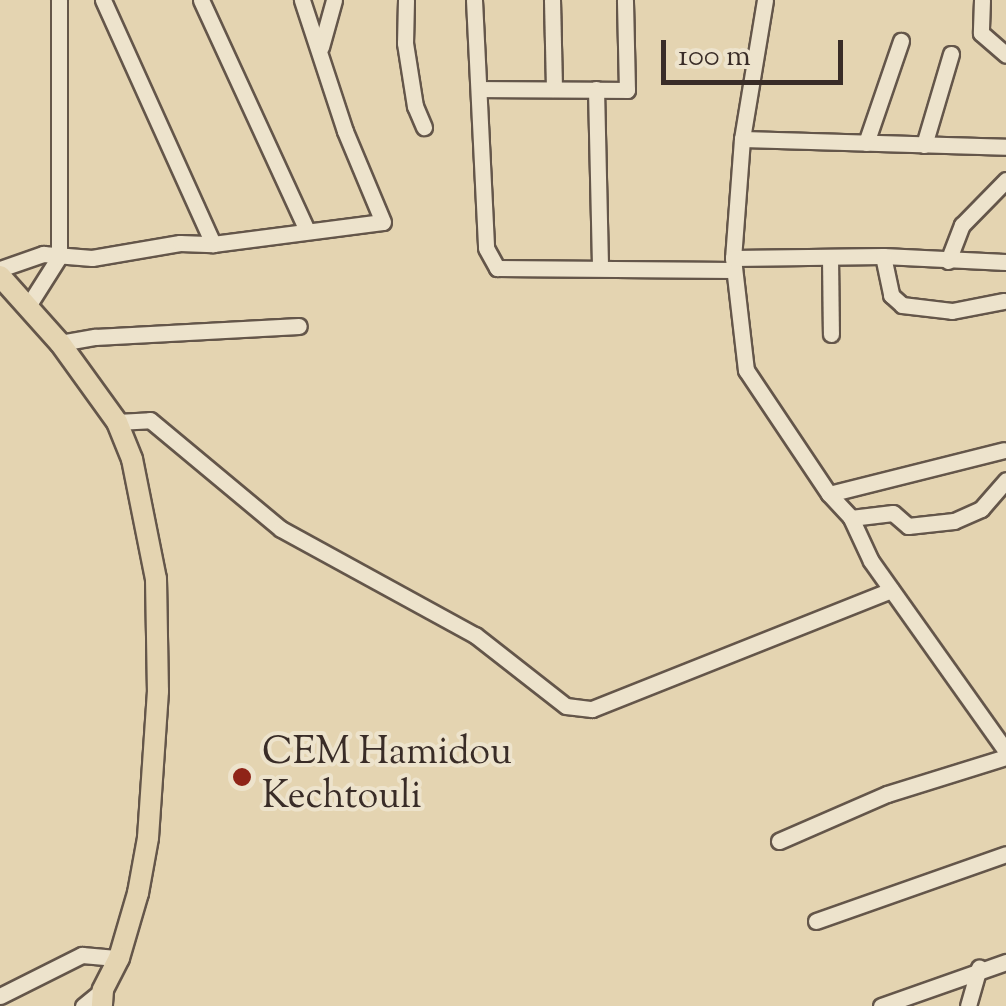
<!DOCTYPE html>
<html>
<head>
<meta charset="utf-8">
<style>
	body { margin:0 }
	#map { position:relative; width:1006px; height:1006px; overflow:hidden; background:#e4d4b1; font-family:"Sorts Mill Goudy",serif }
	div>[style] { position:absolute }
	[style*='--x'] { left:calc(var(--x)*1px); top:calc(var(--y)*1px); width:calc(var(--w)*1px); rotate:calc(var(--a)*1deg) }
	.roads { filter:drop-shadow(2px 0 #64564a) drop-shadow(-2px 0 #64564a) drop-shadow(0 2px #64564a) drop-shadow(0 -2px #64564a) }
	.minor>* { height:15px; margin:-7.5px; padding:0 7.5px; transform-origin:7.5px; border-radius:7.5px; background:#ede3cc }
	.major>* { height:20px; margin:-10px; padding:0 10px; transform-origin:10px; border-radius:10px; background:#e4d4b1 }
	.dots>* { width:28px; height:28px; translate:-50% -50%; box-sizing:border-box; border:5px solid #ede3cc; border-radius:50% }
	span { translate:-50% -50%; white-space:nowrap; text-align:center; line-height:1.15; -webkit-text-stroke:8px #ede3cc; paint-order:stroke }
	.poi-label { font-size:38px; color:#392c27 }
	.left { translate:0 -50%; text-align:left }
	.scale { position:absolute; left:661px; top:40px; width:182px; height:45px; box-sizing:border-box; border:5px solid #392c27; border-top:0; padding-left:12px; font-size:30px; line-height:35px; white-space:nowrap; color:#392c27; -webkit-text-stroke:8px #ede3cc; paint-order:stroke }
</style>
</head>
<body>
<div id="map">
	<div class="roads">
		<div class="minor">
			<i style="--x:103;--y:0;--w:268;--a:65.7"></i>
			<i style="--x:201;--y:0;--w:253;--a:65.3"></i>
			<i style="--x:406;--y:0;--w:43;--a:91.3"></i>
			<i style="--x:405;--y:43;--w:64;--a:81"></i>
			<i style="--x:415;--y:106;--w:23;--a:67"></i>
			<i style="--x:474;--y:0;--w:248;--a:87.2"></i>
			<i style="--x:486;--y:248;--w:23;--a:61"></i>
			<i style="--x:497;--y:268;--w:236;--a:0.5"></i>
			<i style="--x:552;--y:0;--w:89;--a:88.7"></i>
			<i style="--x:765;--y:0;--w:141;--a:99.4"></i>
			<i style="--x:742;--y:139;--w:119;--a:94.3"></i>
			<i style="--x:733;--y:258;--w:113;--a:83.4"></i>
			<i style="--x:746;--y:370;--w:149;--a:56.2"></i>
			<i style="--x:829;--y:494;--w:33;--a:47"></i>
			<i style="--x:851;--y:518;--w:47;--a:65.1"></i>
			<i style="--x:871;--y:561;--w:233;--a:54.6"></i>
			<i style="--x:982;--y:0;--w:33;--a:92"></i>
			<i style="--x:981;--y:33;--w:33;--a:41"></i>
			<i style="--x:321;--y:47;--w:49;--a:-74.5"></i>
			<i style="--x:479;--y:89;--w:148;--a:0.4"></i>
			<i style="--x:627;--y:90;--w:90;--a:-91.3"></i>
			<i style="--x:596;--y:89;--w:179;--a:88.7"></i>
			<i style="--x:742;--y:139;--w:264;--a:1.7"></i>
			<i style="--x:866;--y:143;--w:108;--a:-71.1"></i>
			<i style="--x:924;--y:145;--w:95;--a:-73.5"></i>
			<i style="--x:883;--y:256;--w:123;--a:2.8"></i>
			<i style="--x:830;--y:257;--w:77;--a:89.3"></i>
			<i style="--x:733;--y:258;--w:150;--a:-0.8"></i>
			<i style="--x:883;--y:256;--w:40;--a:78"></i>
			<i style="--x:891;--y:295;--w:15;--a:42"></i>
			<i style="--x:902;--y:305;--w:50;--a:6.8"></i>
			<i style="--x:952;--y:311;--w:53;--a:-10.9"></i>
			<i style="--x:948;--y:261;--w:39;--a:-69"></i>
			<i style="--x:962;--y:225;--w:63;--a:-45.6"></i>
			<i style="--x:0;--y:269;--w:46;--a:-19.2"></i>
			<i style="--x:43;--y:254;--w:49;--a:4.7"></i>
			<i style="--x:92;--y:258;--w:89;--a:-9.7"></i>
			<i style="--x:180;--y:243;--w:33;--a:2"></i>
			<i style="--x:213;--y:244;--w:171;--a:-7.4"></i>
			<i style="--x:383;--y:222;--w:99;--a:-112.7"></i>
			<i style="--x:345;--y:131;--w:138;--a:-108.2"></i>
			<i style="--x:28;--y:306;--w:58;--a:-57.7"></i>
			<i style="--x:59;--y:257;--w:257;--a:-90"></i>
			<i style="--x:60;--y:343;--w:36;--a:-10"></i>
			<i style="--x:95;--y:337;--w:204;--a:-3.1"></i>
			<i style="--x:117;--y:422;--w:33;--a:-3"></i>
			<i style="--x:150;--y:420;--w:170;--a:39.8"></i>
			<i style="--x:281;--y:529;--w:221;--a:28.7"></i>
			<i style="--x:475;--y:635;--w:115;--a:38"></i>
			<i style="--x:566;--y:706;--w:26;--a:7"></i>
			<i style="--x:592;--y:709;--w:322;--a:-21.7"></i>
			<i style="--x:829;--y:494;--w:180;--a:-14.1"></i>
			<i style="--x:851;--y:518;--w:42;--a:-6.8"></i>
			<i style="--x:893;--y:513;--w:20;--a:41"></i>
			<i style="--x:908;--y:526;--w:46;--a:-6.2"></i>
			<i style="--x:954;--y:521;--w:30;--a:-24"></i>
			<i style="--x:981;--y:509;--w:38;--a:-49"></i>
			<i style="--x:779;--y:841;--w:118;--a:-23.5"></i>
			<i style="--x:887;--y:794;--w:125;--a:-17.3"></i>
			<i style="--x:816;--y:921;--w:201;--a:-19.4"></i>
			<i style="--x:0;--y:996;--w:92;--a:-26.6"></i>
			<i style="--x:82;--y:955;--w:37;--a:5"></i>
			<i style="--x:83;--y:1006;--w:26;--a:-39"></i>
			<i style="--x:881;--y:1006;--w:133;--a:-19.4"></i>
			<i style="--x:968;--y:1006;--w:40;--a:-74"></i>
		</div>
		<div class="major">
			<i style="--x:0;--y:276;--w:90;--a:48.2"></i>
			<i style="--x:60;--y:343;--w:97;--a:54.2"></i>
			<i style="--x:117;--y:422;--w:40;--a:68"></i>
			<i style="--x:132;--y:459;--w:122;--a:78.7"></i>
			<i style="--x:156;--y:579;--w:112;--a:89"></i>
			<i style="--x:158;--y:691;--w:147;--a:93.9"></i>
			<i style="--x:148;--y:838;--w:56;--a:100.3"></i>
			<i style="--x:138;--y:893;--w:68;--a:106.3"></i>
			<i style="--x:119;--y:958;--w:36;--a:117"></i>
			<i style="--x:103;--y:990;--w:16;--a:94"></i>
		</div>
	</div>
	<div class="dots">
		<i style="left:242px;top:777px;background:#8f2418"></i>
	</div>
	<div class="poi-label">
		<span class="left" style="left:262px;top:777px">CEM Hamidou<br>Kechtouli</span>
	</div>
	<div class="scale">100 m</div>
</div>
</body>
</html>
